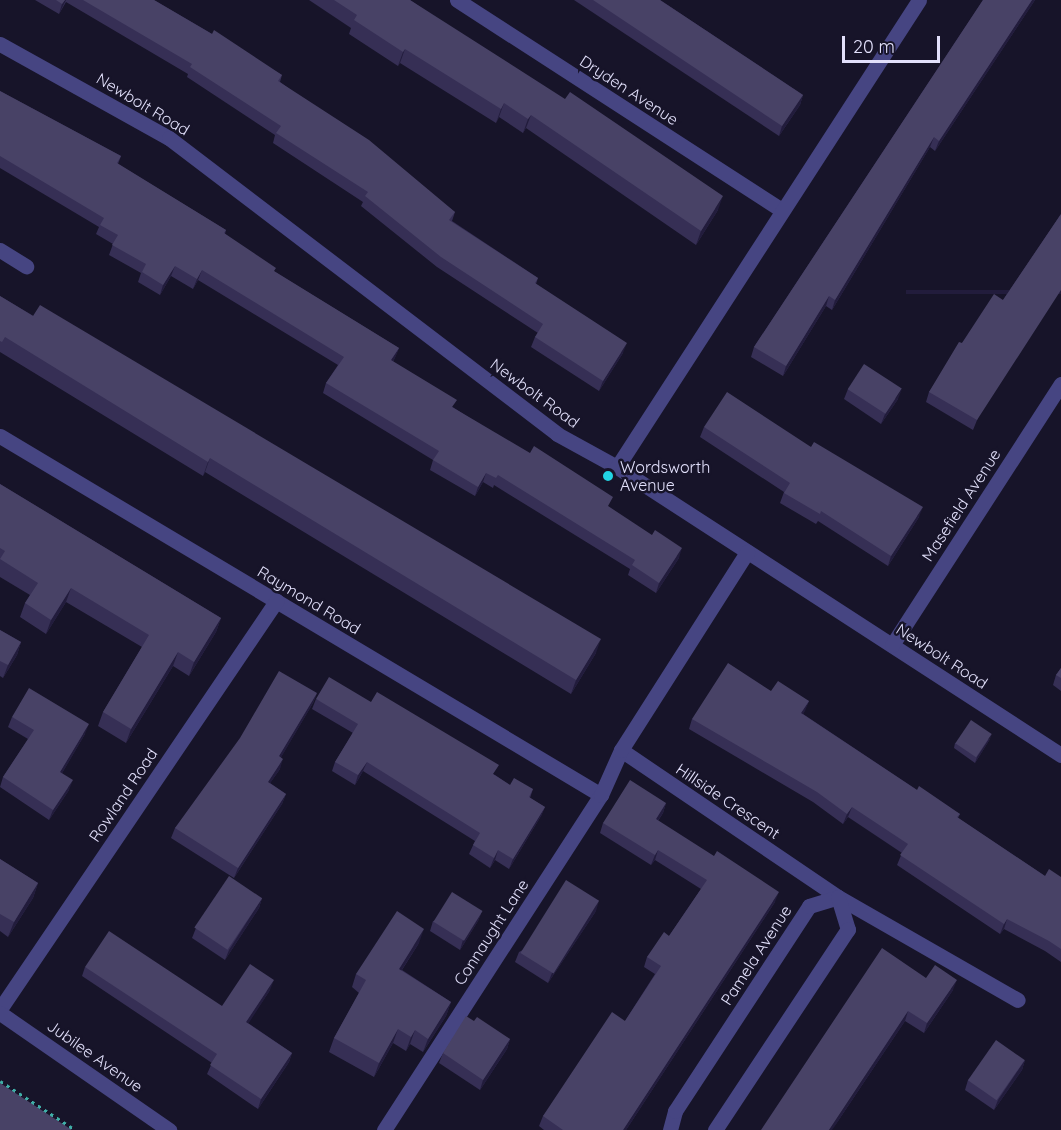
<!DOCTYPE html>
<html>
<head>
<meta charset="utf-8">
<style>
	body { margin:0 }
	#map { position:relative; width:1061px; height:1130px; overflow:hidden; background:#171429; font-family:Quicksand,sans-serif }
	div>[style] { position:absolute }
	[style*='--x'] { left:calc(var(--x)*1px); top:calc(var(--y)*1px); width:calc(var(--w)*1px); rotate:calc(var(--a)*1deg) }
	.path>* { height:4px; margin-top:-2px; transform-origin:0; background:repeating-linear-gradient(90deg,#3fafa7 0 3px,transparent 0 7.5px) }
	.minor>* { height:15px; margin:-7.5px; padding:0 7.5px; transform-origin:7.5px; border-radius:7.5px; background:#464582 }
	.wall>* { inset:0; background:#362f55 }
	.shaded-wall>* { inset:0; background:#221c3c; transform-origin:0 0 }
	.building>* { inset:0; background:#484266; transform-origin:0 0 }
	.dots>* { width:16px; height:16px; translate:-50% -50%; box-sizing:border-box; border:3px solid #171429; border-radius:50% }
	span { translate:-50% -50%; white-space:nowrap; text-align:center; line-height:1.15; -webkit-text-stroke:5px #171429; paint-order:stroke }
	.street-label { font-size:16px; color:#e2e0fb }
	.poi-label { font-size:16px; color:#e2e0fb }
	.left { translate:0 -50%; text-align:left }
	.scale { position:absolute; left:842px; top:36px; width:98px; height:27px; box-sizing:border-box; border:3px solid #e2e0fb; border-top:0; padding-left:8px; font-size:18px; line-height:21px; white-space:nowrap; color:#e2e0fb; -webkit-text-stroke:4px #171429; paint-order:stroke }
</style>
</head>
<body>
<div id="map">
	<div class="path">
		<i style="--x:0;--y:1082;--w:88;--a:33"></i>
	</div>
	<div class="minor">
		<i style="--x:457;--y:0;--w:386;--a:32.9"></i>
		<i style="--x:0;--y:44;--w:193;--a:29.1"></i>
		<i style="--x:169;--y:138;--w:488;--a:37.3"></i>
		<i style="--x:557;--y:434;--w:68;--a:28.8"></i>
		<i style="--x:617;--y:467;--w:529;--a:32.97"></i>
		<i style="--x:0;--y:250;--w:31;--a:32"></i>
		<i style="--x:0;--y:436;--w:700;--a:30.85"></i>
		<i style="--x:617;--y:467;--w:556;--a:-57.11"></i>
		<i style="--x:892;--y:645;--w:311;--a:-57.1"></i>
		<i style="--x:621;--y:750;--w:262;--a:34.1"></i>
		<i style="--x:838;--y:897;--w:207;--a:29.8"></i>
		<i style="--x:0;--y:1009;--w:493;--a:-55.9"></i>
		<i style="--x:0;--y:1013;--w:206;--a:34.7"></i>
		<i style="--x:384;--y:1130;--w:399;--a:-57.1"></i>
		<i style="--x:601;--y:795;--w:49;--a:-66"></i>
		<i style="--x:621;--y:750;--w:235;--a:-57.5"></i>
		<i style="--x:670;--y:1130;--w:20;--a:-75"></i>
		<i style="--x:675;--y:1111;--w:245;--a:-56.8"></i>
		<i style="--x:809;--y:906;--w:30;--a:-17"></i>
		<i style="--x:838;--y:897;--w:34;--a:73"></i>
		<i style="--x:848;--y:929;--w:241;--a:123.5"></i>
	</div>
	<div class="wall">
		<i style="clip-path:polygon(35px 0,154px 0,282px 75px,280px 82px,455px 212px,452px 221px,538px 278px,536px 284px,623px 353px,599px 391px,531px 347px,535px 337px,538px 333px,437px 267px,361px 206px,363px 202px,273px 143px,275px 135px,187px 77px,188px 74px,66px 2px,59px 14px)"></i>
		<i style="clip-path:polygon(309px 0,410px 0,718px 210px,696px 245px,526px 128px,523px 133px,499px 117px,496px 123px,400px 63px,398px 66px,349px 34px,351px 28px)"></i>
		<i style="clip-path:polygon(574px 0,660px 0,803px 95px,800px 105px,779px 136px)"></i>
		<i style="clip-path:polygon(983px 0,1035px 0,935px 151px,930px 147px,832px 310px,826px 306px,783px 376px,751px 357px,754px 347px)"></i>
		<i style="clip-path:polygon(0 91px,121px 156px,118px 164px,226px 230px,225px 234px,275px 272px,399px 348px,393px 362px,454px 408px,609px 507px,679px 558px,656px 593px,628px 575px,630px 569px,494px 485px,493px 488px,483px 482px,475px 496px,430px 470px,433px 460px,323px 393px,326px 383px,338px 365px,198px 280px,193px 289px,171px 276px,160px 295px,138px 282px,141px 273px,109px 255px,113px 244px,96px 234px,99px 227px,0 168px)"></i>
		<i style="clip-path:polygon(1061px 214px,973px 430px,926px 402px,929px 392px,962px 343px,1003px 300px)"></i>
		<i style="clip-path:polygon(0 296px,596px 653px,571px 694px,205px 472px,203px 476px,0 352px)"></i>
		<i style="clip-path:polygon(848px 389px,898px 399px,881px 424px,844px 399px)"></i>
		<i style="clip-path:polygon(704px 427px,811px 447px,919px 517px,888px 566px,818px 521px,816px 524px,780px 503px,784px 492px,700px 437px)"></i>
		<i style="clip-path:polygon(0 484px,221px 618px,216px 632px,189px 676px,173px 666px,126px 743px,98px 726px,103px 712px,142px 647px,66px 602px,46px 634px,20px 617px,25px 603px,30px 595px,0 577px)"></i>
		<i style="clip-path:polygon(0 630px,21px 642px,17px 655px,3px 678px,0 676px)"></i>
		<i style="clip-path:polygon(1061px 668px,1061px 691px,1053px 685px,1056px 675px)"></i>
		<i style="clip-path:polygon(771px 691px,809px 701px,803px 714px,917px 790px,960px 814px,958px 818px,1045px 876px,1061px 877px,1061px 962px,1045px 951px,1004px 929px,1000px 934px,897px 865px,902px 853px,848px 817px,843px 824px,813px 802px,689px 729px,692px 719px)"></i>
		<i style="clip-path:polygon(317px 693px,313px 703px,281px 757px,280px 769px,270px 783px,286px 794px,282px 804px,234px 878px,171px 838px,175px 828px)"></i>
		<i style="clip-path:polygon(316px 699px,495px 775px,510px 785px,533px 789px,530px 798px,545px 807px,541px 816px,509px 869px,495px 860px,490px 868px,469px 854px,475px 841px,363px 771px,355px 785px,332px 771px,335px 762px,353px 733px,312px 709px)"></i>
		<i style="clip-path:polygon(12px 717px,85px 734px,62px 773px,69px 790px,49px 820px,0 787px,3px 777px,28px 739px,8px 727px)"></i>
		<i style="clip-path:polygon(990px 739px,975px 763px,954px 748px,955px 743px)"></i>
		<i style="clip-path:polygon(666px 803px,663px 813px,658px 821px,775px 902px,626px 1130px,544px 1130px,539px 1126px,543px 1116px,625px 1021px,655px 974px,644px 967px,647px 957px,669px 936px,701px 889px,655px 860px,651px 865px,600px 833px,603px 823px)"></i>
		<i style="clip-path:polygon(0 859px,38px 883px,33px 898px,8px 937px,0 931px)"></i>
		<i style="clip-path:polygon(262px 898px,259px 908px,225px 960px,192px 938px,196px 928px)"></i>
		<i style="clip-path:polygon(482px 911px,478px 921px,460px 950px,430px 931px,433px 921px)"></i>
		<i style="clip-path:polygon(596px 911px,548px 983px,515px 962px,519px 952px)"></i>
		<i style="clip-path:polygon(419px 943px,402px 970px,451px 1002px,446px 1016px,423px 1052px,410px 1044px,406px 1051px,393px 1043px,374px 1077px,329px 1052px,334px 1038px,359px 993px,352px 987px,356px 974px)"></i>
		<i style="clip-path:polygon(85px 967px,222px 1006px,270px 990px,248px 1023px,292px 1053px,289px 1062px,258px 1109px,207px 1074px,212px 1063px,82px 976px)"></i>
		<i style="clip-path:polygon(926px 978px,953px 990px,924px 1033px,905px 1021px,832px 1130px)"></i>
		<i style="clip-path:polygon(474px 1021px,510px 1039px,507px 1049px,480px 1090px,439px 1063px,443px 1053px)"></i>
		<i style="clip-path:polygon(1025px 1060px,1022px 1070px,994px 1110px,965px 1090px,968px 1080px)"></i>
	</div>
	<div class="shaded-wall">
		<i style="clip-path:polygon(65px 0,66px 0,59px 14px,62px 4px)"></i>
		<i style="clip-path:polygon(1032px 0,1035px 0,935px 151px,939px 141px)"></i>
		<i style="clip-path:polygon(405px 49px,400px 63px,398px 66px,403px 52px)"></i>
		<i style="clip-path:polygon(803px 95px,800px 105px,779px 136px,782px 126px)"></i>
		<i style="clip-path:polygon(504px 103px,499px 117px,496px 123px,501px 109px)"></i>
		<i style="clip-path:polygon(531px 115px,526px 128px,523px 133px,528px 119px)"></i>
		<i style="clip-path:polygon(934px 137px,930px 147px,832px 310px,835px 300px)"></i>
		<i style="clip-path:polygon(723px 196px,718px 210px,696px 245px,701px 231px)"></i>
		<i style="clip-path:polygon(175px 266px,171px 276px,160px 295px,163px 285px)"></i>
		<i style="clip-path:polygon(202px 270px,198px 280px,193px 289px,197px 279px)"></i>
		<i style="left:1061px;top:290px;width:4px;height:155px;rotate:90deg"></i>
		<i style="clip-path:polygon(829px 296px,826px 306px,783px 376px,786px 366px)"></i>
		<i style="clip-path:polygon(627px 343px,623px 353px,599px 391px,603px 381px)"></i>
		<i style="clip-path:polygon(399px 348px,395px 358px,388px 370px,391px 360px)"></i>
		<i style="clip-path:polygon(902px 389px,898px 399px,881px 424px,885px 414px)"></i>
		<i style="clip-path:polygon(210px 458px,205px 472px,203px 476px,208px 462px)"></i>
		<i style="clip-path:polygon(486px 473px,483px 482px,475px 496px,478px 487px)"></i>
		<i style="clip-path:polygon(923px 507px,919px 517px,888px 566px,891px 556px)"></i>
		<i style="clip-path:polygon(682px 548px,679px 558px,656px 593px,659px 583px)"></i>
		<i style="clip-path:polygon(71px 588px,66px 602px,46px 634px,51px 620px)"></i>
		<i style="clip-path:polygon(221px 618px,216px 632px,189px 676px,194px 662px)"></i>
		<i style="clip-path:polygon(601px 639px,596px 653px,571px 694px,576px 680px)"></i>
		<i style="clip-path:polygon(21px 642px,17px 655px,3px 678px,8px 665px)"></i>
		<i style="clip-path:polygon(178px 652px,173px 666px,126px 743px,131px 729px)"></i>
		<i style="clip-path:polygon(317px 693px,313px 703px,276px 766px,279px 756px)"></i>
		<i style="clip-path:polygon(809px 701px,805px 711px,797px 723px,801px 713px)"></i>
		<i style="clip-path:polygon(89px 724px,85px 734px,57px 782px,60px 772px)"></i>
		<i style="clip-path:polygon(992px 734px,990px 739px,975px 763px,977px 757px)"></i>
		<i style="clip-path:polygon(283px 759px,280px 769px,264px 792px,268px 782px)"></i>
		<i style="clip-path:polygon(367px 762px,363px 771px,355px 785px,358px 775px)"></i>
		<i style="clip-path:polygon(73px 780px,69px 790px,49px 820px,53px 810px)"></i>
		<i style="clip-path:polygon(286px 794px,282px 804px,234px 878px,238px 868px)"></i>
		<i style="clip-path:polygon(666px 803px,663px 813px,652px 829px,656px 819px)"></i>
		<i style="clip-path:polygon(545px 807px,541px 816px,509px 869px,513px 859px)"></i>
		<i style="clip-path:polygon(852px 807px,848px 817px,843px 824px,847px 814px)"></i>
		<i style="clip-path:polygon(498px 850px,495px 860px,490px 868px,494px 858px)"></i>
		<i style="clip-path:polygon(658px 850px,655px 860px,651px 865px,655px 855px)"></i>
		<i style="clip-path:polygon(38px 883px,33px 898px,8px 937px,14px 922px)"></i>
		<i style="clip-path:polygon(779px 892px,775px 902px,626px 1130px,623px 1130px)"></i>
		<i style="clip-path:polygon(262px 898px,259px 908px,225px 960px,229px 950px)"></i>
		<i style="clip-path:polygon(599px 901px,596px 911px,548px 983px,552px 973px)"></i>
		<i style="clip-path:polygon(482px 911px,478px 921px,460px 950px,463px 940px)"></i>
		<i style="clip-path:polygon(1007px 919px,1004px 929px,1000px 934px,1004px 924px)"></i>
		<i style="clip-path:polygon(424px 929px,419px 943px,394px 982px,399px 969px)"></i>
		<i style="clip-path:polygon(274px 980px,270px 990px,243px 1032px,246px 1022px)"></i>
		<i style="clip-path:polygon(957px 980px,953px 990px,924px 1033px,927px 1023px)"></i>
		<i style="clip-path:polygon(451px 1002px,446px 1016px,423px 1052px,428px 1039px)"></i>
		<i style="clip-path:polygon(908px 1011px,905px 1021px,832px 1130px,829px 1130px)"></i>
		<i style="clip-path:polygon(398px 1029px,393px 1043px,374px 1077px,379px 1063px)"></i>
		<i style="clip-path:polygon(415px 1030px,410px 1044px,406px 1051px,411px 1037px)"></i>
		<i style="clip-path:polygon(510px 1039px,507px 1049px,480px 1090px,483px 1080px)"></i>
		<i style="clip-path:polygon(292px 1053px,289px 1062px,258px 1109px,261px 1099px)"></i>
		<i style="clip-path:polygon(1025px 1060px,1022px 1070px,994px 1110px,998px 1100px)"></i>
	</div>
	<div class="building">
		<i style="clip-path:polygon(56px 0,65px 0,62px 4px)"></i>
		<i style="clip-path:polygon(83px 0,154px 0,212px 34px,214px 30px,282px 75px,278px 81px,369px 140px,455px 212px,449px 220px,538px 278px,535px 283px,627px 343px,603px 381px,535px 337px,543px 324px,441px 257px,365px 196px,368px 192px,276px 133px,281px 126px,190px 67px,192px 64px)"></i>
		<i style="clip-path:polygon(334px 0,410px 0,565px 99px,570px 92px,723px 196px,701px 231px,531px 115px,528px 119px,504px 103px,501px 109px,405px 49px,403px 52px,354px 20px,357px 15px)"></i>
		<i style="clip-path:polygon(593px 0,660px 0,803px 95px,782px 126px)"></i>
		<i style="clip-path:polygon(983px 0,1032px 0,939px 141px,934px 137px,835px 300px,829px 296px,786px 366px,754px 347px)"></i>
		<i style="clip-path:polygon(0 91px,121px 156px,117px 163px,226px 230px,224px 233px,276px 268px,274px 271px,399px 348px,391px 360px,457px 400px,452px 407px,530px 453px,534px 446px,613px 497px,608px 506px,652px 535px,655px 530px,682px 548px,659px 583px,632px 565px,635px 560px,498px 475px,496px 478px,486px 473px,478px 487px,433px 460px,439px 451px,326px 383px,344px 357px,202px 270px,197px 279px,175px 266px,163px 285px,142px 272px,146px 264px,112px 245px,118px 235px,100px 225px,104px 218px,0 156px)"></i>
		<i style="clip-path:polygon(1061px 214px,1061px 290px,977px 420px,929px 392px,959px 342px,962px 343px,994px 294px,1003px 300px)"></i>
		<i style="clip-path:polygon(0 296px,33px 316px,40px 305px,601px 639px,576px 680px,210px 458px,208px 462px,5px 337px,2px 342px,0 341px)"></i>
		<i style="left:864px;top:364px;width:45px;height:30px;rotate:33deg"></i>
		<i style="clip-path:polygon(727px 392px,811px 447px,814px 442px,923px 507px,891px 556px,821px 511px,820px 514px,784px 493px,790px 483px,704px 427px)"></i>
		<i style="clip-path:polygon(0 484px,221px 618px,194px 662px,178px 652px,131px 729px,103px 712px,149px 635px,71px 588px,51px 620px,25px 603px,38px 583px,0 559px,5px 551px,0 548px)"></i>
		<i style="clip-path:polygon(0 630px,21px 642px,8px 665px,0 661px)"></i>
		<i style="clip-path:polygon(728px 663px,771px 691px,778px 681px,809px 701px,801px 713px,917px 790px,919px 786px,960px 814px,957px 817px,1045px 876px,1049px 869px,1061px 877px,1061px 949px,1049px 941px,1007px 919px,1004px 924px,900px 855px,908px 844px,852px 807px,847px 814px,817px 792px,692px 719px)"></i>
		<i style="clip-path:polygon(1061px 668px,1061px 678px,1056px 675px)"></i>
		<i style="clip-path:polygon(279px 671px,317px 693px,279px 756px,283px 759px,268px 782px,286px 794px,238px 868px,175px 828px,240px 738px)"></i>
		<i style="clip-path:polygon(329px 677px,371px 702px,377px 692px,499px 765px,493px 774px,510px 785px,514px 778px,533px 789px,529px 797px,545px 807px,513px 859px,498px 850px,494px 858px,473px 845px,480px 833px,367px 762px,358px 775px,335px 762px,358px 724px,316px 699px)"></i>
		<i style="clip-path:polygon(29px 688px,89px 724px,60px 772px,73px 780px,53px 810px,3px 777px,34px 730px,12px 717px)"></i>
		<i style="left:971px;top:720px;width:25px;height:28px;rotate:34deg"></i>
		<i style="clip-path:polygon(630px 780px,666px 803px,656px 819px,714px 856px,717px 851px,779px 892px,623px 1130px,563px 1130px,543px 1116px,612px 1012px,625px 1021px,661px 966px,647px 957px,664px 932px,669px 936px,707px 880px,658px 850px,655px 855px,603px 823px)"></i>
		<i style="clip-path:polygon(0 859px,38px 883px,14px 922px,0 914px)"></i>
		<i style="left:229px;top:876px;width:40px;height:62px;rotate:34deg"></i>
		<i style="left:566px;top:880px;width:39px;height:86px;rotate:32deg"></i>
		<i style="left:452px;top:892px;width:36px;height:35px;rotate:32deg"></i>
		<i style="clip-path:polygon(397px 911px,424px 929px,399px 969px,451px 1002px,428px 1039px,415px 1030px,411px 1037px,398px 1029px,379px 1063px,334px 1038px,366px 980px,356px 974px)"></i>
		<i style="clip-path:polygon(109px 931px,222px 1006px,250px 964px,274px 980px,246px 1022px,292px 1053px,261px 1099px,210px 1065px,217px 1054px,85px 967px)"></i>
		<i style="clip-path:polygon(882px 948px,926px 978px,935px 965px,957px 980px,927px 1023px,908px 1011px,829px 1130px,761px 1130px)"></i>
		<i style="clip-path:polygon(466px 1016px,474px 1021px,477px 1017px,510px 1039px,483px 1080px,443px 1053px)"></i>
		<i style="left:996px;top:1040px;width:35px;height:49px;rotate:35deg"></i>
		<i style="clip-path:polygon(0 1083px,72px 1130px,0 1130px)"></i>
	</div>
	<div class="dots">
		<i style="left:608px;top:476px;background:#22d4e5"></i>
	</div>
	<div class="street-label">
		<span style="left:629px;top:90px;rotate:33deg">Dryden Avenue</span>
		<span style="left:143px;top:104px;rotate:31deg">Newbolt Road</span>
		<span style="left:535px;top:393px;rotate:36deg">Newbolt Road</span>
		<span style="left:961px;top:505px;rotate:-57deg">Masefield Avenue</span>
		<span style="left:309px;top:600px;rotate:31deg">Raymond Road</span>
		<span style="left:942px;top:656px;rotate:33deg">Newbolt Road</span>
		<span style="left:123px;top:795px;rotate:-56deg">Rowland Road</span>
		<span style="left:728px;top:801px;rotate:34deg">Hillside Crescent</span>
		<span style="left:491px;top:932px;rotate:-57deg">Connaught Lane</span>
		<span style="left:756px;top:955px;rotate:-57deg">Pamela Avenue</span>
		<span style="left:95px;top:1056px;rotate:35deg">Jubilee Avenue</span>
	</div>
	<div class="poi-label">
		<span class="left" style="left:620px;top:476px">Wordsworth<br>Avenue</span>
	</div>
	<div class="scale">20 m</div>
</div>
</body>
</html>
